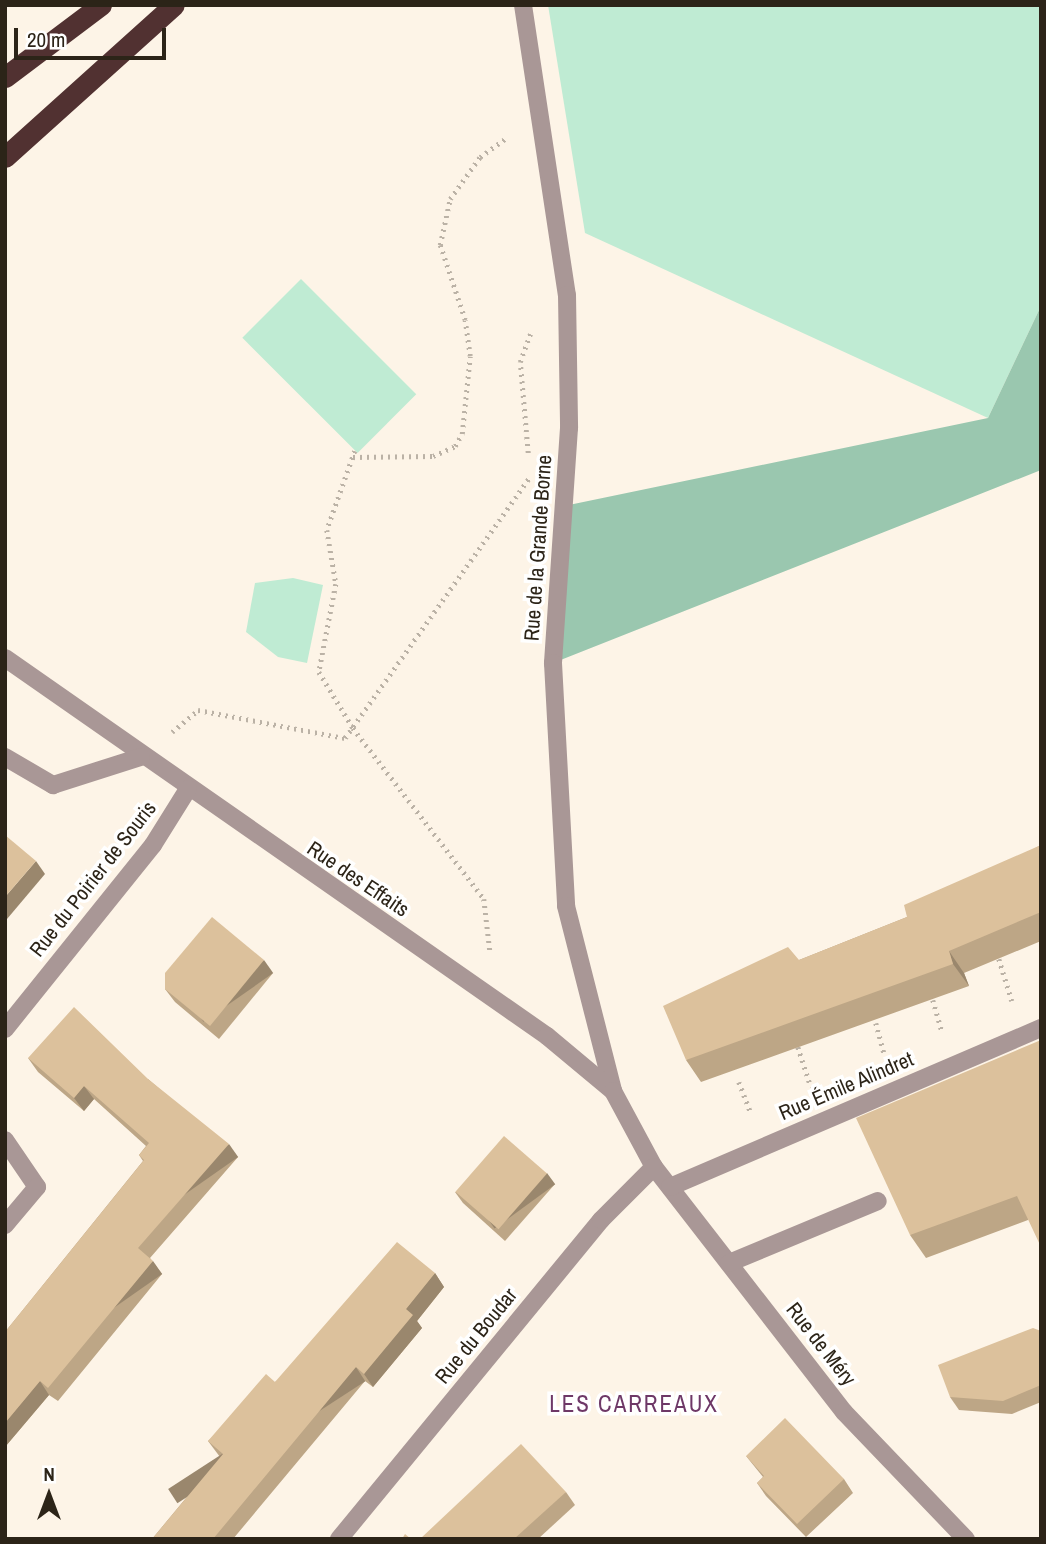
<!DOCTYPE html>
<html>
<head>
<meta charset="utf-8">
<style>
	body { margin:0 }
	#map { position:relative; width:1046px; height:1544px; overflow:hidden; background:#fdf4e7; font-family:"Archivo Narrow",sans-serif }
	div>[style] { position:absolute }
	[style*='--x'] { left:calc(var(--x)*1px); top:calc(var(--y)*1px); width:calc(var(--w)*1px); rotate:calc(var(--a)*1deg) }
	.green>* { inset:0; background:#bfebd3; transform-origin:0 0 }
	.forest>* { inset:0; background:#9ac7af }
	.path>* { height:4.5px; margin-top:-2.25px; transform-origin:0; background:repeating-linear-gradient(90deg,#bbb2a6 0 2px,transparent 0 7px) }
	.minor>* { height:18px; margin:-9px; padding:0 9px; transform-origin:9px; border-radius:9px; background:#a99796 }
	.highway>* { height:21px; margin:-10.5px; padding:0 10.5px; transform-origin:10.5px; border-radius:10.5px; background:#513131 }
	.wall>* { inset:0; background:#bda686 }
	.shaded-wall>* { inset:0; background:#9a876d; transform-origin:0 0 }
	.building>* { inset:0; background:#dcc19c; transform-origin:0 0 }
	span { translate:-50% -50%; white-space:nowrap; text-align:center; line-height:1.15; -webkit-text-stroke:7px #fff; paint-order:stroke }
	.street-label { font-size:21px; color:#2c2418 }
	.neighbourhood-label { font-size:23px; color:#6e3867; letter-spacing:2px }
	.frame { position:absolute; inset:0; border:7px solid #2c2418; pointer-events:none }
	.north { position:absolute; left:14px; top:1460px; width:70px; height:70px; -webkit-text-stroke:5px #fff; paint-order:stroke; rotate:0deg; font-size:19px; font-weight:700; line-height:28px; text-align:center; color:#2c2418 }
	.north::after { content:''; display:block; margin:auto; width:24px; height:32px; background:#2c2418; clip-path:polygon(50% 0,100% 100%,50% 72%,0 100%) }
	.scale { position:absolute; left:14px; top:28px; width:152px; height:32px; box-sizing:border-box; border:4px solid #2c2418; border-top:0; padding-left:9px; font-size:21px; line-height:24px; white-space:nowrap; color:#2c2418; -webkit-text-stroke:5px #fff; paint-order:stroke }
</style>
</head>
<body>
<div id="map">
	<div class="green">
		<i style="clip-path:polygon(548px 5px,1041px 5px,1041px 306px,988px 418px,585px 233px)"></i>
		<i style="left:301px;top:279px;width:163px;height:83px;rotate:45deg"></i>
		<i style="clip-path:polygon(293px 578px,323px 585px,307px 663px,278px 657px,246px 632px,255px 583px)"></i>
	</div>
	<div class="forest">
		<i style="clip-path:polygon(1041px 306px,1041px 470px,553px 663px,564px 506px,988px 418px)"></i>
	</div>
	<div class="path">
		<i style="--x:355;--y:451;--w:84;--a:109.5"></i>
		<i style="--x:327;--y:530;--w:55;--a:80.5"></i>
		<i style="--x:336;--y:584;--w:90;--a:100.9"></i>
		<i style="--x:319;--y:672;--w:66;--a:58.7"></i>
		<i style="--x:353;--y:728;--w:215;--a:52.5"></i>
		<i style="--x:484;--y:899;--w:52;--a:83.4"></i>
		<i style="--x:528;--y:453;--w:91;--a:-95"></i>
		<i style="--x:520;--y:362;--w:30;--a:-70"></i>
		<i style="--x:353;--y:457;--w:80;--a:-0.7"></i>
		<i style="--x:433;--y:456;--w:24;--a:-24"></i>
		<i style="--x:455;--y:446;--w:14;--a:-60"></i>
		<i style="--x:462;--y:434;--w:78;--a:-84.1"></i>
		<i style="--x:470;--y:356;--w:36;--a:-98"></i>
		<i style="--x:465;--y:320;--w:79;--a:-108.4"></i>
		<i style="--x:440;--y:245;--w:47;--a:-77.7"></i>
		<i style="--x:450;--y:199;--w:52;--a:-54.5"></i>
		<i style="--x:480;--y:157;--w:34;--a:-36"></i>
		<i style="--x:172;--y:732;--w:34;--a:-40"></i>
		<i style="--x:198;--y:710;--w:150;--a:10.8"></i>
		<i style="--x:345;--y:738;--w:319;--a:-54.7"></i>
		<i style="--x:999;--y:959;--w:44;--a:72.8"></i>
		<i style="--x:933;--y:1000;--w:32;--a:74"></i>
		<i style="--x:876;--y:1023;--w:34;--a:75"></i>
		<i style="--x:798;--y:1047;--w:42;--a:72"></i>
		<i style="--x:739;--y:1082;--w:33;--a:69"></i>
	</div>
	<div class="minor">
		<i style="--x:523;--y:5;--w:293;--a:81.4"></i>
		<i style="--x:567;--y:295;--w:133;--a:89.1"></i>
		<i style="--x:569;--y:428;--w:236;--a:93.9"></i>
		<i style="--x:553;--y:663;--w:243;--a:86.9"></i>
		<i style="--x:566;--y:906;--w:191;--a:75.7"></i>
		<i style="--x:5;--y:658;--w:661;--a:34.89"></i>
		<i style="--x:547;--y:1036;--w:86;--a:39.8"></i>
		<i style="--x:613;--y:1091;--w:86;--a:61.7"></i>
		<i style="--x:654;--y:1167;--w:310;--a:52.2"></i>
		<i style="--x:844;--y:1412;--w:176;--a:46.2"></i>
		<i style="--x:5;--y:757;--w:56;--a:30.3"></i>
		<i style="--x:53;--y:785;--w:92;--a:-17.7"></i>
		<i style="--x:5;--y:1029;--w:236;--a:-51.2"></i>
		<i style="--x:153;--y:845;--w:66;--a:-58"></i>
		<i style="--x:5;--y:1140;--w:57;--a:55.8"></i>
		<i style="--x:37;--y:1187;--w:50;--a:130.1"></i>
		<i style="--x:670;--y:1187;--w:404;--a:-23.2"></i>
		<i style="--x:729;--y:1263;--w:161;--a:-22.6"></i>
		<i style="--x:339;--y:1539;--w:413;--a:-50.6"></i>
		<i style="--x:601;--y:1220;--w:75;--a:-45"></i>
	</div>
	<div class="highway">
		<i style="--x:5;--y:77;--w:120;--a:-36.9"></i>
		<i style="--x:5;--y:157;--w:227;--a:-42"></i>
	</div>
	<div class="wall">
		<i style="clip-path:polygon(1041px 845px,1041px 941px,964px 973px,969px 986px,701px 1082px,686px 1060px,799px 960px,907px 917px)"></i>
		<i style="clip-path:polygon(273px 973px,219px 1039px,175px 1002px,165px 989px)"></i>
		<i style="clip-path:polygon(1041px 1040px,1028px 1220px,926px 1258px,910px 1235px)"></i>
		<i style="clip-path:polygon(28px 1058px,148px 1079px,238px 1157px,150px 1258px,162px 1274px,58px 1401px,49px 1395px,5px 1447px,5px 1332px,143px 1161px,139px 1155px,146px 1146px,94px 1099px,84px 1111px,38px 1072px)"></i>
		<i style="clip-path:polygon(555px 1184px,505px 1241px,463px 1203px,455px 1192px)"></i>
		<i style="clip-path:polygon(435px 1273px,444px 1287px,417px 1321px,422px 1328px,373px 1387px,365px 1381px,233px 1539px,152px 1539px,220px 1457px,208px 1441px,275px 1382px)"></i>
		<i style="clip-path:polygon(1041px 1331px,1041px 1402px,1012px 1414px,959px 1410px,950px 1397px)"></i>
		<i style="clip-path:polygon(746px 1456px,844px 1479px,853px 1493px,806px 1537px,766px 1496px,757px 1483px,763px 1477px)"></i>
		<i style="clip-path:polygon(566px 1492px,575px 1505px,538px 1539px,420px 1539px)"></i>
	</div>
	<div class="shaded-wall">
		<i style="clip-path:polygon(36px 861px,45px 874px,7px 919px,5px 916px,5px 897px)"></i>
		<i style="clip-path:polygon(949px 951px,964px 973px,969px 986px,953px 964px)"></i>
		<i style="left:264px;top:960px;width:16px;height:85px;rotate:55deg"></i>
		<i style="clip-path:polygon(84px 1086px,94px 1099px,84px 1111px,74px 1098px)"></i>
		<i style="left:229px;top:1144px;width:16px;height:138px;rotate:55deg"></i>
		<i style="left:547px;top:1173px;width:14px;height:75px;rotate:54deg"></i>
		<i style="left:153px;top:1261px;width:16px;height:165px;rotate:55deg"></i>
		<i style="clip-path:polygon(435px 1273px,444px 1287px,417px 1321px,422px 1328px,373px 1387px,364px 1374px,406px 1309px)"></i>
		<i style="left:356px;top:1367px;width:17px;height:224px;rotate:57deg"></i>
		<i style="clip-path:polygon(40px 1381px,49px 1395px,5px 1447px,5px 1423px)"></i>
	</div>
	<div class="building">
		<i style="clip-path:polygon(5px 835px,36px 861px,5px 897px)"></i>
		<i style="clip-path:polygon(1041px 845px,1041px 912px,949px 951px,953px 964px,686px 1060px,663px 1006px,788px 947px,799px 960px,907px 917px,904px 905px)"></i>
		<i style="clip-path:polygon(212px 917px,264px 960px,210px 1026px,165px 989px,165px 973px)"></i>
		<i style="clip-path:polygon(74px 1007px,148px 1079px,229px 1144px,138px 1248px,153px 1261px,48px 1388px,40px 1381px,5px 1423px,5px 1332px,144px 1160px,139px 1155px,149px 1143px,84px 1086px,74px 1098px,28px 1058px)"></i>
		<i style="clip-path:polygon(1041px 1040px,1041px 1247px,1017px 1196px,910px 1235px,856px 1118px)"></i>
		<i style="left:504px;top:1136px;width:57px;height:74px;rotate:41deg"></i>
		<i style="clip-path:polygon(397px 1242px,435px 1273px,406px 1309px,413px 1315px,364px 1374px,356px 1367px,213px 1539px,152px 1539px,223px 1454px,208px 1441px,266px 1374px,275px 1382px)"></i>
		<i style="clip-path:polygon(1033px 1328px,1041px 1331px,1041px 1385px,1003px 1401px,950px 1397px,938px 1365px)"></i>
		<i style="clip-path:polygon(785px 1418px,844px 1479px,797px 1524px,757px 1483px,764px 1476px,746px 1456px)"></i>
		<i style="clip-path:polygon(521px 1444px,566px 1492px,514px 1539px,420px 1539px)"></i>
		<i style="clip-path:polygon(405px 1534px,411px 1539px,402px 1539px)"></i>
	</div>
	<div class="street-label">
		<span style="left:538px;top:548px;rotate:-86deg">Rue de la Grande Borne</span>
		<span style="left:93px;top:879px;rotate:-52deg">Rue du Poirier de Souris</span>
		<span style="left:358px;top:879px;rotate:34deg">Rue des Effaits</span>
		<span style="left:846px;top:1086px;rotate:-23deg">Rue Émile Alindret</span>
		<span style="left:476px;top:1336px;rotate:-51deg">Rue du Boudar</span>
		<span style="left:821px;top:1344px;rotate:52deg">Rue de Méry</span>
	</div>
	<div class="neighbourhood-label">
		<span style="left:634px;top:1404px">LES CARREAUX</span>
	</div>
	<div class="frame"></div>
	<div class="north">N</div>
	<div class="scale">20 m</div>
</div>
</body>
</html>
